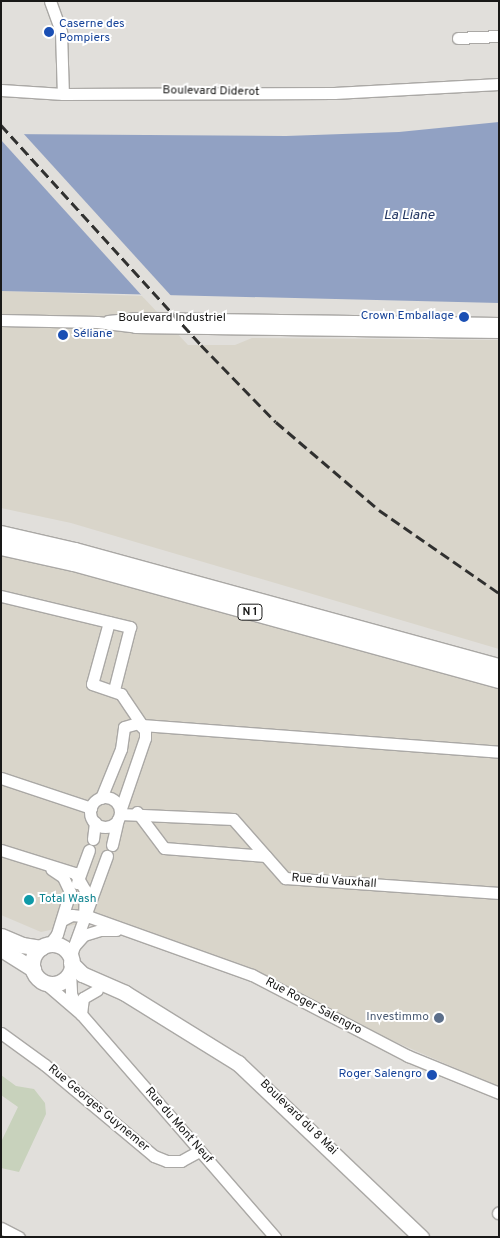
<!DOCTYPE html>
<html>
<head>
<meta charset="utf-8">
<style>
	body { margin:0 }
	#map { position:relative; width:500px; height:1238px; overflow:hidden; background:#e1dfdb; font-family:Overpass,sans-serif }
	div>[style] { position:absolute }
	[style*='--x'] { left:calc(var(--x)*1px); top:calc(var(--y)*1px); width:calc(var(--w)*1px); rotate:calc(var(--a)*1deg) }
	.built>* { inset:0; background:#d9d5ca }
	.green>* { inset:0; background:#c8d2bc }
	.water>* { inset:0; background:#91a1c3 }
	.pier>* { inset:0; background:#e1dfdb }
	.roads { filter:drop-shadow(1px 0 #aaa8a5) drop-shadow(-1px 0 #aaa8a5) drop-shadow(0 1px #aaa8a5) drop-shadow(0 -1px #aaa8a5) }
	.minor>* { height:11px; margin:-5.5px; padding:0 5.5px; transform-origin:5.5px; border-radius:5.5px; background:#fff }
	.minor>.ring { margin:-5.5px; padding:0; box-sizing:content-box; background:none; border:11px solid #fff; border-radius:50% }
	.major>* { height:15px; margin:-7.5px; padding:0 7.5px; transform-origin:7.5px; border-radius:7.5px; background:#fff }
	.major>.ring { margin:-7.5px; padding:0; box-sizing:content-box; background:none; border:15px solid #fff; border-radius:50% }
	.highway>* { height:16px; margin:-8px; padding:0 8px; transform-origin:8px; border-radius:8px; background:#fff }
	.rail>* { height:3px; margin-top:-1.5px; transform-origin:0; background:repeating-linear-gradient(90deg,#30302f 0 10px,transparent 0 15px) }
	.dots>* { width:14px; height:14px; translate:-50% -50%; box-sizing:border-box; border:2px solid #fff; border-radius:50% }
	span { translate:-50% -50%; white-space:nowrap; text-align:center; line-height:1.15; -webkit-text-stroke:4px #fff; paint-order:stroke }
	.shield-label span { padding:1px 4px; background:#fff; border:1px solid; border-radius:4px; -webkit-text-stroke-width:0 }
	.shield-label { font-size:11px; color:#191918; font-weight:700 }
	.transit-label { font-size:12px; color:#164399 }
	.left { translate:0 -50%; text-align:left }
	.right { translate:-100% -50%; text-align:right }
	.street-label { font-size:12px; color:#191918 }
	.culture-label { font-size:12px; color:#0d838f }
	.service-label { font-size:12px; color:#4e5e75 }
	.water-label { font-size:14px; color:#223561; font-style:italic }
	.frame { position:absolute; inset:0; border:2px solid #191918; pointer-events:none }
</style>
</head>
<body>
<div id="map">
	<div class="built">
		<i style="clip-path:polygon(1px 291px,142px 296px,188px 345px,235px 345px,252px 338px,499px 340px,499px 649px,71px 523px,1px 508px)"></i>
		<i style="clip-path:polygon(1px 555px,76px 571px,499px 688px,499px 1087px,384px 1037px,235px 963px,106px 918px,41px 932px,1px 915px)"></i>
	</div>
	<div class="green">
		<i style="clip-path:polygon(1px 1075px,16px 1086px,34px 1089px,45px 1103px,46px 1114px,19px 1172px,1px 1168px,1px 1142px,18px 1107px,1px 1095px)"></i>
	</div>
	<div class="water">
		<i style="clip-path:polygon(499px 122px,499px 303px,1px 291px,1px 134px,286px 136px,399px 132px)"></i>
	</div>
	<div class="pier">
		<i style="clip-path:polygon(1px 132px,22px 132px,174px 299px,144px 298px,1px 140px)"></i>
	</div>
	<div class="roads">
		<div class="minor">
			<i style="--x:50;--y:1;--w:33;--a:70"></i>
			<i style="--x:61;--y:32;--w:62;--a:88.2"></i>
			<i style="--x:458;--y:38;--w:41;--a:-2.8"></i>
			<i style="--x:1;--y:90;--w:62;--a:3.7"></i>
			<i style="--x:63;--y:94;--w:271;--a:-0.2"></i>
			<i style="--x:334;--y:93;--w:165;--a:-3.1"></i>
			<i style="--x:1;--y:320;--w:96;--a:1.2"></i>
			<i style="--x:97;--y:322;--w:38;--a:7"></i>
			<i style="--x:135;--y:327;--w:364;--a:0.8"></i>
			<i style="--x:108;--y:321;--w:27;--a:-6"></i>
			<i style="--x:135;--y:318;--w:364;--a:0.8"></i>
			<i style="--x:1;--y:596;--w:133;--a:13.5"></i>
			<i style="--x:130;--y:627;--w:65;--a:104.3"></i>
			<i style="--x:109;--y:622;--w:64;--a:105.3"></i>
			<i style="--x:92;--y:684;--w:31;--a:19"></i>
			<i style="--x:121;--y:694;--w:36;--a:56"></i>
			<i style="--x:142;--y:725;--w:358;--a:4.3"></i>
			<i style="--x:1;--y:778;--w:95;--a:18.4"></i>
			<i class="ring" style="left:90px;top:797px;width:19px;height:19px"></i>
			<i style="--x:101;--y:798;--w:53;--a:-67.8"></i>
			<i style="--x:121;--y:749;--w:22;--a:-82"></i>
			<i style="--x:124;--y:727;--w:15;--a:-16"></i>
			<i style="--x:138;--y:723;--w:10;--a:45"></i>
			<i style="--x:145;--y:730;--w:8;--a:90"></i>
			<i style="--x:145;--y:738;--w:77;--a:108.9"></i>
			<i style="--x:137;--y:812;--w:45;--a:53.1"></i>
			<i style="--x:164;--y:848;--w:102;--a:4.5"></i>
			<i style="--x:120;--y:814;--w:113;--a:2.5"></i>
			<i style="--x:233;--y:819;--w:79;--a:48.6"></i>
			<i style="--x:285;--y:878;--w:215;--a:4"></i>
			<i style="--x:93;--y:839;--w:17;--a:-83"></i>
			<i style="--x:112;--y:845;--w:27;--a:-77"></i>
			<i style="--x:1;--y:850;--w:77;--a:17.3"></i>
			<i style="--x:75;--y:873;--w:20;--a:60"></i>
			<i style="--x:85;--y:890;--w:26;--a:92"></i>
			<i style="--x:77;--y:883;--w:35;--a:-70"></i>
			<i style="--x:62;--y:920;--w:11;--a:-27"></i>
			<i style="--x:72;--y:915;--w:18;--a:6"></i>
			<i style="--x:90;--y:917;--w:172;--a:19.7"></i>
			<i style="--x:252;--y:975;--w:176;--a:27.4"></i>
			<i style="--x:408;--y:1056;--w:98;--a:22.1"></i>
			<i style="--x:49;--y:945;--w:14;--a:-54"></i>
			<i style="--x:57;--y:934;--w:44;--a:-72.8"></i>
			<i style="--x:70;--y:892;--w:17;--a:-115"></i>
			<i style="--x:63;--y:877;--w:14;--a:-146"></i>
			<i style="--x:74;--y:946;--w:96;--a:-69.9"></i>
			<i style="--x:70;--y:959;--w:14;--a:-73"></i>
			<i style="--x:74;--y:946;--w:15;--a:-48"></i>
			<i style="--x:84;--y:935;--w:17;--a:-17"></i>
			<i style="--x:100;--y:930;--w:16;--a:0"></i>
			<i style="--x:70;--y:972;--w:22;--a:87"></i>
			<i style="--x:71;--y:994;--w:13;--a:67"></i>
			<i style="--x:45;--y:983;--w:48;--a:40.7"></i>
			<i style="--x:81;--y:1014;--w:296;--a:49"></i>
			<i style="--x:81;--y:1014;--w:16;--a:-83"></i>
			<i style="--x:83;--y:998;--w:16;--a:-30"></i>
			<i style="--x:1;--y:1033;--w:54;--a:36"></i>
			<i style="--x:45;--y:1065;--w:142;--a:39.9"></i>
			<i style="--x:154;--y:1156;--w:14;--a:21"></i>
			<i style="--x:167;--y:1161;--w:14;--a:0"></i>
			<i style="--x:181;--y:1161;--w:21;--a:-29"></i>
			<i style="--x:498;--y:1213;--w:1;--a:-45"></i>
			<i style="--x:1;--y:1228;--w:20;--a:27"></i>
		</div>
		<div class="major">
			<i style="--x:1;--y:936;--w:23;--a:23"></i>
			<i style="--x:22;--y:945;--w:19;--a:9"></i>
			<i class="ring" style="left:32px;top:944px;width:25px;height:25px"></i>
			<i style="--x:1;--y:949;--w:38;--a:32"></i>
			<i style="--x:71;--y:963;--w:16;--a:45"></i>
			<i style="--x:82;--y:974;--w:47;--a:23.8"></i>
			<i style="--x:125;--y:993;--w:133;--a:31.8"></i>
			<i style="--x:238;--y:1063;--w:253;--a:43.6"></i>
		</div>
		<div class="highway">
			<i style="--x:1;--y:534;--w:76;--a:12.9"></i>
			<i style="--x:75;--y:551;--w:440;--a:15.3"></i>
			<i style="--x:1;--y:547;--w:75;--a:12.4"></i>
			<i style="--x:74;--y:563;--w:441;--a:15.4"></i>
		</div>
	</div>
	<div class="rail">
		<i style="--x:1;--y:125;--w:297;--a:47.7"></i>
		<i style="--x:201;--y:345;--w:107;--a:45.8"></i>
		<i style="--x:276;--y:422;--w:135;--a:40.5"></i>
		<i style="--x:379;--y:510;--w:146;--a:34.7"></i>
	</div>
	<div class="dots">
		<i style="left:49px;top:32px;background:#1a4fb4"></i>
		<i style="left:464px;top:317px;background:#1a4fb4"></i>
		<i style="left:63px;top:335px;background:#1a4fb4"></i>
		<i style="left:29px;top:900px;background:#0f9aa8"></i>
		<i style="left:439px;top:1018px;background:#5c6f8a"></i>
		<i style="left:432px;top:1075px;background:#1a4fb4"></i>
	</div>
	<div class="shield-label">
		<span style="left:250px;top:612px">N 1</span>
	</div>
	<div class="transit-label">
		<span class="left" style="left:59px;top:32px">Caserne des<br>Pompiers</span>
		<span class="right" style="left:454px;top:317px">Crown Emballage</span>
		<span class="left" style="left:73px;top:335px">Séliane</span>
		<span class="right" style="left:422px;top:1075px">Roger Salengro</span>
	</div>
	<div class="street-label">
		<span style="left:211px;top:92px;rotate:1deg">Boulevard Diderot</span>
		<span style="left:172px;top:319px">Boulevard Industriel</span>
		<span style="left:334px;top:882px;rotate:4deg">Rue du Vauxhall</span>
		<span style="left:313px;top:1007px;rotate:28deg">Rue Roger Salengro</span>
		<span style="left:98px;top:1109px;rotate:40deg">Rue Georges Guynemer</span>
		<span style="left:298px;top:1118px;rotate:44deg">Boulevard du 8 Mai</span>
		<span style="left:178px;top:1126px;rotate:49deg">Rue du Mont Neuf</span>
	</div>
	<div class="culture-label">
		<span class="left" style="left:39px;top:900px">Total Wash</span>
	</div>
	<div class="service-label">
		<span class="right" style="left:429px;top:1018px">Investimmo</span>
	</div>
	<div class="water-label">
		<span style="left:409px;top:216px">La Liane</span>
	</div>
	<div class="frame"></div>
</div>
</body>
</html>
